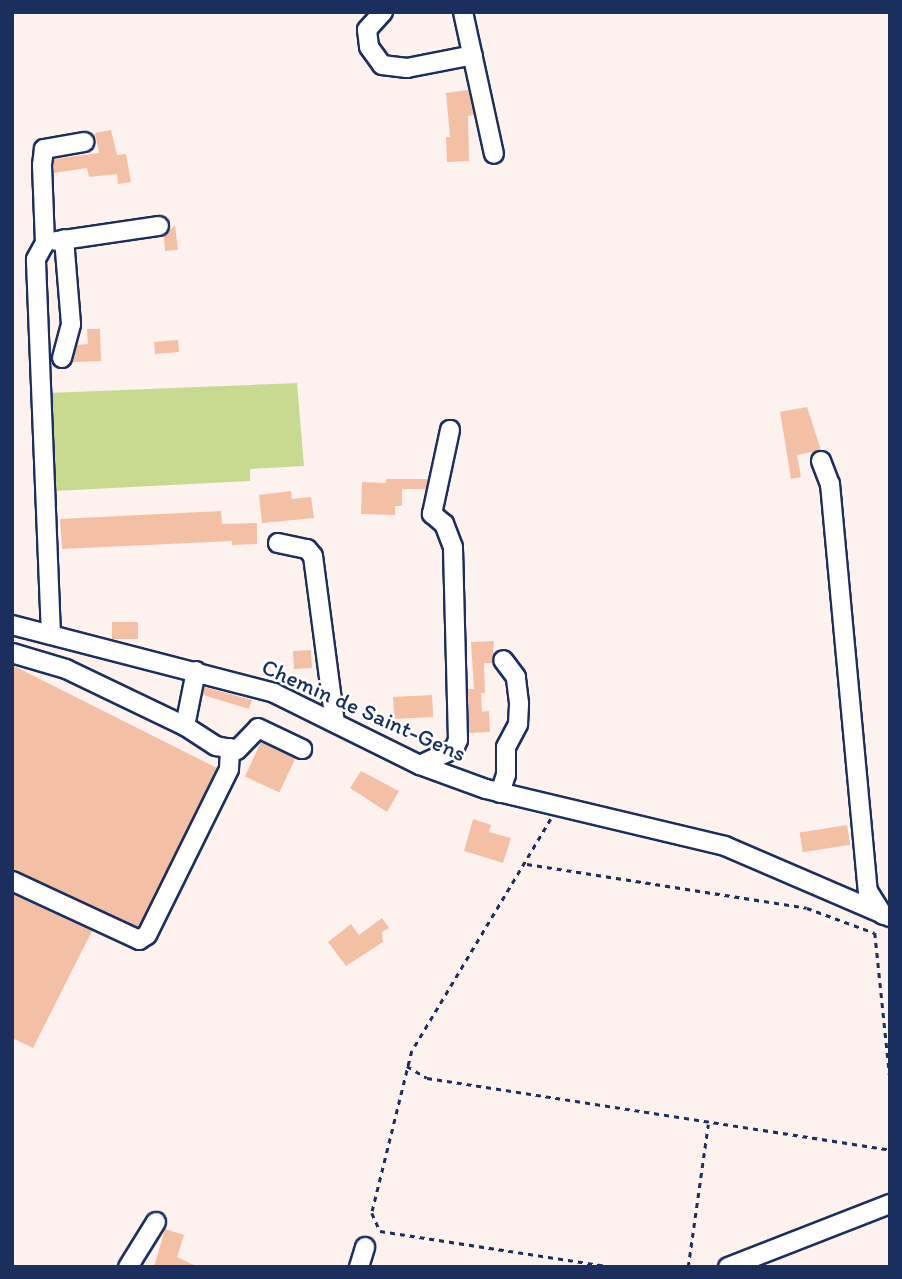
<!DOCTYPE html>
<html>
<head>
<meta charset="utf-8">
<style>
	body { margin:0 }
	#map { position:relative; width:902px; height:1279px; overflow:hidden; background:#fdf2ed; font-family:Itim,sans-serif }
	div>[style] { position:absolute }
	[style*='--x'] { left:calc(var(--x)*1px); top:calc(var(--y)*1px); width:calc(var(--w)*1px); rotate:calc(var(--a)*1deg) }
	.green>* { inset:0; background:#c8da8f }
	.building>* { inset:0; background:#f4c0a5; transform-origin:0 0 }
	.path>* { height:2.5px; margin-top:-1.25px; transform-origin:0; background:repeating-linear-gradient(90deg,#1b2f5e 0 5px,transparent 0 10px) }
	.roads { filter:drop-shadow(2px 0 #1b2f5e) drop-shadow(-2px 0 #1b2f5e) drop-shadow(0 2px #1b2f5e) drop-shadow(0 -2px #1b2f5e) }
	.minor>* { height:18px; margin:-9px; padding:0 9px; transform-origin:9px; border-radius:9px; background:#fff }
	span { translate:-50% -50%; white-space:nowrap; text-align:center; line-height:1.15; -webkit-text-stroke:5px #fff; paint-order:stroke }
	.street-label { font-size:23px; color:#1b2f5e }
	.frame { position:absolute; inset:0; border:14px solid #1b2f5e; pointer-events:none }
</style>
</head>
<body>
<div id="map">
	<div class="green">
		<i style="clip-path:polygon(297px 383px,304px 466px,250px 469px,250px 481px,53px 491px,48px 393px)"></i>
	</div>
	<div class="building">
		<i style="clip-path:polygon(468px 90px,474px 115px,468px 116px,469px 161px,447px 162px,446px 137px,450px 137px,446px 93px)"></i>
		<i style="clip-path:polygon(111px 130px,117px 155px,126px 154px,131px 182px,118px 184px,117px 174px,89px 177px,87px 168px,54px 173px,54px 159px,99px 153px,95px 133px)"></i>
		<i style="clip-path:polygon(175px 225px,178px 250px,165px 251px,164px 236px)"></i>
		<i style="clip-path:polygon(87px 329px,100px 329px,101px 361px,73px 362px,77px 345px,88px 344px)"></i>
		<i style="left:178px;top:340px;width:12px;height:24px;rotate:85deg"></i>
		<i style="clip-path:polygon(807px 407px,821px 450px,797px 455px,801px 477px,791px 479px,780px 412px)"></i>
		<i style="clip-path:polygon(386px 479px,428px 479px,426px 489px,402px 489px,402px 506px,395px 506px,395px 515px,361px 514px,362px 482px,386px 483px)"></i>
		<i style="clip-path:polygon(291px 491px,292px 499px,311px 497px,314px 518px,262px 523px,259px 495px)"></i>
		<i style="clip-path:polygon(221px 511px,222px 524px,257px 523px,257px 544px,232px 545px,232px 541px,62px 549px,60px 519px)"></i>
		<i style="left:138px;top:622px;width:17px;height:26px;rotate:90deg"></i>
		<i style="clip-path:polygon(494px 641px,492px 663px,484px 663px,485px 693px,481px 693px,482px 712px,489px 711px,490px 732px,469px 733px,468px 689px,474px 689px,471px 642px)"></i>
		<i style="left:311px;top:650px;width:18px;height:18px;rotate:87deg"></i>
		<i style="clip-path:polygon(12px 665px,217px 768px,138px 927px,12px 870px)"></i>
		<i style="clip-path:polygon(204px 687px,252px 700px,249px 709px,203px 695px)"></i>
		<i style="left:432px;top:695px;width:22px;height:39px;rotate:87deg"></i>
		<i style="left:261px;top:742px;width:38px;height:38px;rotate:25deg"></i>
		<i style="clip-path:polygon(361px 771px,399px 791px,387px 812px,350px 788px)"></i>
		<i style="clip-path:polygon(473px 819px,491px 825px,489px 832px,511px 838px,503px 863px,464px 851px)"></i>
		<i style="left:847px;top:825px;width:20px;height:48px;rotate:81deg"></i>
		<i style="clip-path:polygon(12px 894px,92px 931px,33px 1048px,12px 1038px)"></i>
		<i style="clip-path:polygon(382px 918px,389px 928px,382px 932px,383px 942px,346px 966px,328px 942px,351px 924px,359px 935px)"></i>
		<i style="clip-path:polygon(165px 1229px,184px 1235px,177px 1257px,198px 1267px,154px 1267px)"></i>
	</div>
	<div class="path">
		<i style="--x:551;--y:819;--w:270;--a:120.9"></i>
		<i style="--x:412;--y:1051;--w:167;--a:103.9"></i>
		<i style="--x:372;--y:1213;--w:20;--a:66"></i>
		<i style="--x:380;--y:1231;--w:236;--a:8.8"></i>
		<i style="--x:527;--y:864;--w:283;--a:8.9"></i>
		<i style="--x:807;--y:908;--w:72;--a:20.2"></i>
		<i style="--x:875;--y:933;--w:147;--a:84.1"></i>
		<i style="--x:407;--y:1066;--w:23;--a:31"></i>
		<i style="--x:427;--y:1078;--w:469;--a:8.8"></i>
		<i style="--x:688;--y:1267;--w:144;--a:-82"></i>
	</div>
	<div class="roads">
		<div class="minor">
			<i style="--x:383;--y:12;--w:24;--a:132"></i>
			<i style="--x:367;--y:30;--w:17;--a:83"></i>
			<i style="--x:369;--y:47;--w:22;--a:54"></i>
			<i style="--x:382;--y:65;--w:25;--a:7"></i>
			<i style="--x:407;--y:68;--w:67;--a:-11.1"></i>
			<i style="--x:463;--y:12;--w:145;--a:77.7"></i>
			<i style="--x:56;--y:241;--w:104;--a:-8.3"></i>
			<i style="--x:62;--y:358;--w:35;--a:-75"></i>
			<i style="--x:71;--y:324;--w:85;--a:-94.7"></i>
			<i style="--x:821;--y:461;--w:25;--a:69"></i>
			<i style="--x:830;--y:484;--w:409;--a:84.7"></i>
			<i style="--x:868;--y:891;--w:28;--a:58"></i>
			<i style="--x:278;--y:543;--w:30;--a:12"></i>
			<i style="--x:307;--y:549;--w:9;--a:49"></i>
			<i style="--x:313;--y:556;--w:168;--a:82.5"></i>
			<i style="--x:12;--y:625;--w:271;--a:14.5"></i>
			<i style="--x:274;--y:693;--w:163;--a:26.3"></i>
			<i style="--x:420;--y:765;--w:70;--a:20"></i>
			<i style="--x:486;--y:789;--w:246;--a:13.4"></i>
			<i style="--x:725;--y:846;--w:180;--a:23.3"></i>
			<i style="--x:51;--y:635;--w:376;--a:-92.3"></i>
			<i style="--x:36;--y:259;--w:18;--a:-61"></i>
			<i style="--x:45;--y:243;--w:78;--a:-92.2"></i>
			<i style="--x:42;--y:165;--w:16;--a:-83"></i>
			<i style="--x:44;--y:149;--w:41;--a:-9.9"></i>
			<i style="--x:12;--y:653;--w:56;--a:16.5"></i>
			<i style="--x:66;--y:669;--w:132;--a:25.6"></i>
			<i style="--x:196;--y:671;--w:56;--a:101.3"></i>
			<i style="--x:185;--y:726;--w:37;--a:33"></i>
			<i style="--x:216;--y:746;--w:21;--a:11"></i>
			<i style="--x:237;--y:750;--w:30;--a:-46"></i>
			<i style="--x:258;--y:728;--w:49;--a:25.5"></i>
			<i style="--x:420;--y:765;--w:38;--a:-25"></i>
			<i style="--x:454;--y:749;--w:10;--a:-66"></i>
			<i style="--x:458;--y:740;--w:193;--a:-91.5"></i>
			<i style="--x:453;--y:547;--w:25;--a:-111"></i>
			<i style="--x:444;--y:524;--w:16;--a:-140"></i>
			<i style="--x:432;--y:514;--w:86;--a:-77.9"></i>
			<i style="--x:500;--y:793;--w:19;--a:-72"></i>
			<i style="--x:506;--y:775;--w:28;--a:-90"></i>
			<i style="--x:506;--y:747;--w:26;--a:-62"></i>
			<i style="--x:518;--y:724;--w:21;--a:-87"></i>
			<i style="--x:519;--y:703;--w:26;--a:-97"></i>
			<i style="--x:516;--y:677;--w:21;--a:-127"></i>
			<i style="--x:12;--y:881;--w:140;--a:24.9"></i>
			<i style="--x:139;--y:940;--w:9;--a:-32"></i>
			<i style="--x:147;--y:935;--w:185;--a:-63.7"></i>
			<i style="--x:229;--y:769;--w:21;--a:-87"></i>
			<i style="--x:128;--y:1267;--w:53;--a:-58.1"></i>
			<i style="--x:359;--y:1267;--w:21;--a:-73"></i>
			<i style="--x:728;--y:1267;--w:174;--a:-21.3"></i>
		</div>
	</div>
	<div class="street-label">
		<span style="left:364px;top:710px;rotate:24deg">Chemin de Saint-Gens</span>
	</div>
	<div class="frame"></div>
</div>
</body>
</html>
